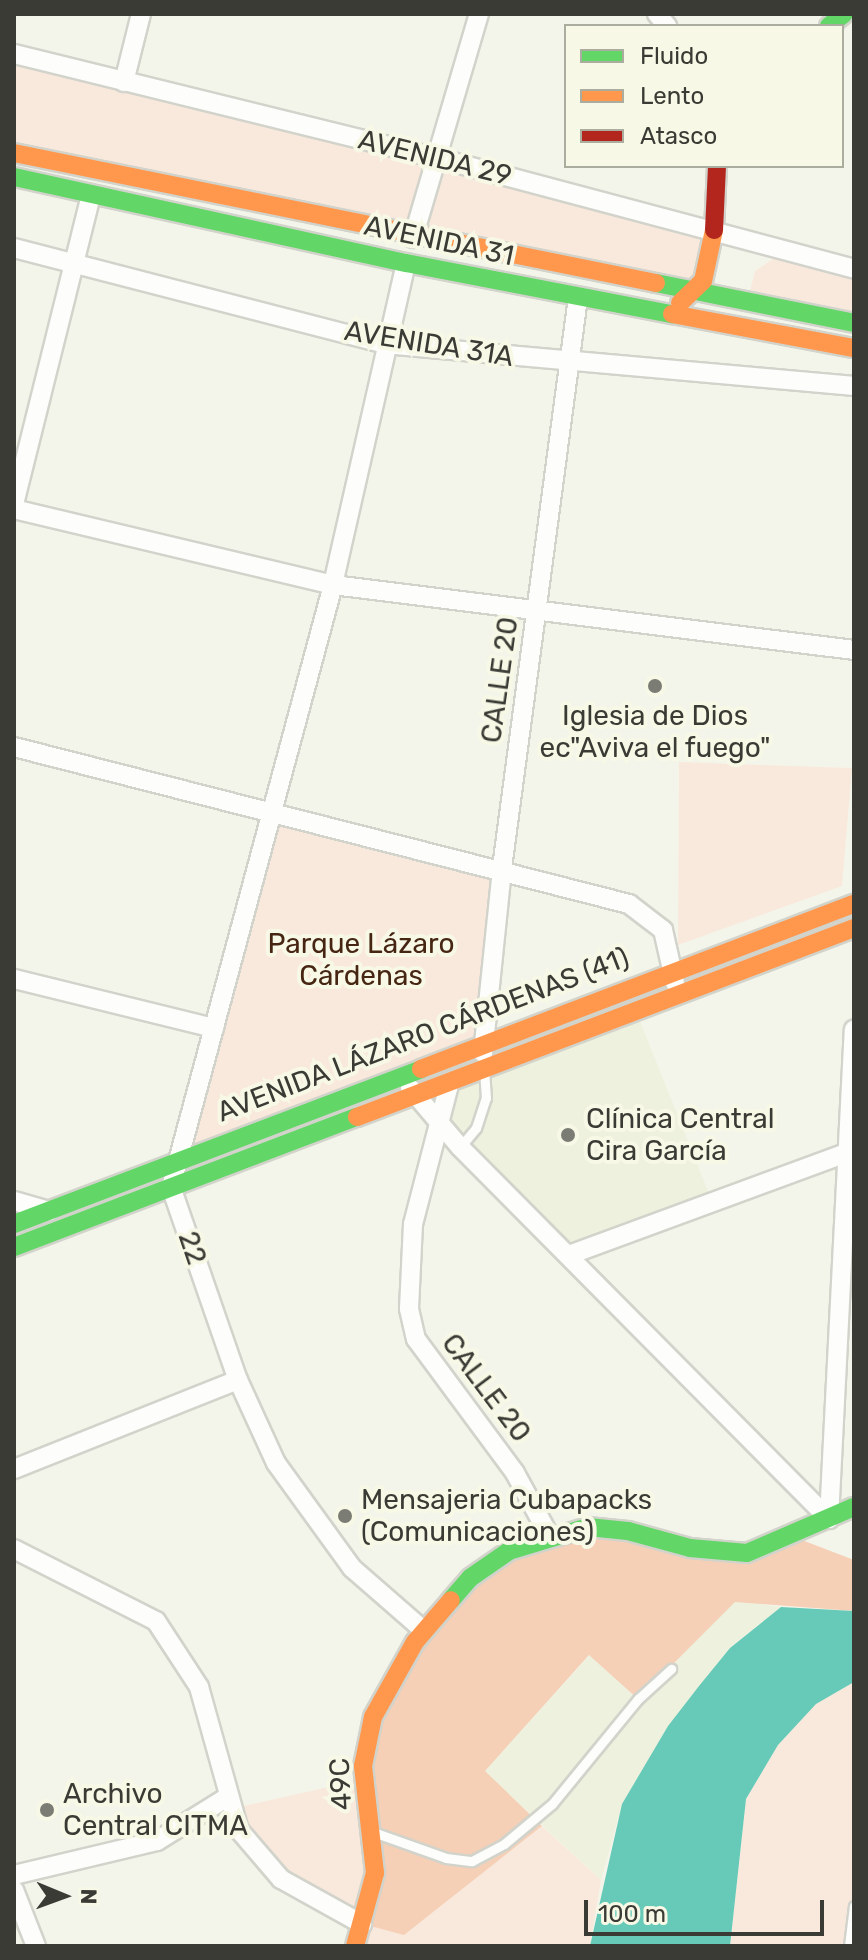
<!DOCTYPE html>
<html>
<head>
<meta charset="utf-8">
<style>
	body { margin:0 }
	#map { position:relative; width:868px; height:1960px; overflow:hidden; background:#f4f5ea; font-family:Rubik,sans-serif }
	div>[style] { position:absolute }
	[style*='--x'] { left:calc(var(--x)*1px); top:calc(var(--y)*1px); width:calc(var(--w)*1px); rotate:calc(var(--a)*1deg) }
	.built>* { inset:0; background:#eef1dd }
	.green>* { inset:0; background:#f9e9dc }
	.forest>* { inset:0; background:#f5cfb6 }
	.water>* { inset:0; background:#67cab8 }
	.roads { filter:drop-shadow(2px 0 #d2d3cb) drop-shadow(-2px 0 #d2d3cb) drop-shadow(0 2px #d2d3cb) drop-shadow(0 -2px #d2d3cb) }
	.lane>* { height:9px; margin:-4.5px; padding:0 4.5px; transform-origin:4.5px; border-radius:4.5px; background:#fdfefc }
	.street>* { height:18px; margin:-9px; padding:0 9px; transform-origin:9px; border-radius:9px; background:#fdfefc }
	.fast>* { height:18px; margin:-9px; padding:0 9px; transform-origin:9px; border-radius:9px; background:#63d668 }
	.slow>* { height:18px; margin:-9px; padding:0 9px; transform-origin:9px; border-radius:9px; background:#ff974d }
	.jam>* { height:18px; margin:-9px; padding:0 9px; transform-origin:9px; border-radius:9px; background:#b3261e }
	.dots>* { width:22px; height:22px; translate:-50% -50%; box-sizing:border-box; border:4px solid #f7f9e6; border-radius:50% }
	span { translate:-50% -50%; white-space:nowrap; text-align:center; line-height:1.15; -webkit-text-stroke:8px #f7f9e6; paint-order:stroke }
	.street-label { font-size:28px; color:#3a3b34 }
	.poi-label { font-size:28px; color:#3a3b34 }
	.left { translate:0 -50%; text-align:left }
	.park-label { font-size:28px; color:#472513 }
	.frame { position:absolute; inset:0; border:16px solid #3a3b34; pointer-events:none }
	.legend { position:absolute; left:564px; top:24px; width:280px; height:144px; box-sizing:border-box; background:#f7f9e6; border:2px solid #abad9f; margin:0; padding:10px 14px; list-style:none; font-size:24px; color:#3a3b34 }
	.legend li { display:flex; align-items:center; gap:16px; height:40px }
	.legend b { width:40px; border:2px solid #abad9f }
	.north { position:absolute; left:24px; top:1856px; width:80px; height:80px; -webkit-text-stroke:6px #f7f9e6; paint-order:stroke; rotate:91deg; font-size:22px; font-weight:700; line-height:32px; text-align:center; color:#3a3b34 }
	.north::after { content:''; display:block; margin:auto; width:28px; height:36px; background:#3a3b34; clip-path:polygon(50% 0,100% 100%,50% 72%,0 100%) }
	.scale { position:absolute; left:584px; top:1900px; width:240px; height:36px; box-sizing:border-box; border:4px solid #3a3b34; border-top:0; padding-left:10px; font-size:24px; line-height:28px; white-space:nowrap; color:#3a3b34; -webkit-text-stroke:6px #f7f9e6; paint-order:stroke }
</style>
</head>
<body>
<div id="map">
	<div class="built">
		<i style="clip-path:polygon(636px 1011px,712px 1201px,569px 1255px,439px 1122px,449px 1085px)"></i>
		<i style="clip-path:polygon(735px 1601px,781px 1607px,730px 1647px,668px 1726px,622px 1804px,601px 1880px,484px 1771px,590px 1655px,638px 1699px)"></i>
	</div>
	<div class="green">
		<i style="clip-path:polygon(14px 54px,714px 230px,703px 281px,14px 152px)"></i>
		<i style="clip-path:polygon(785px 251px,854px 269px,854px 323px,747px 303px,755px 271px)"></i>
		<i style="clip-path:polygon(679px 762px,852px 768px,842px 886px,678px 945px)"></i>
		<i style="clip-path:polygon(273px 810px,502px 868px,483px 1043px,182px 1160px)"></i>
		<i style="clip-path:polygon(854px 1682px,854px 1946px,730px 1946px,746px 1799px,778px 1745px,816px 1704px)"></i>
		<i style="clip-path:polygon(364px 1779px,468px 1883px,542px 1826px,601px 1880px,590px 1946px,355px 1946px,362px 1924px,300px 1892px,231px 1809px)"></i>
	</div>
	<div class="forest">
		<i style="clip-path:polygon(566px 1532px,690px 1548px,794px 1537px,854px 1560px,854px 1611px,735px 1602px,638px 1699px,589px 1655px,485px 1771px,542px 1826px,404px 1935px,363px 1924px,367px 1741px,451px 1596px)"></i>
	</div>
	<div class="water">
		<i style="clip-path:polygon(781px 1607px,854px 1611px,854px 1682px,816px 1704px,778px 1745px,746px 1799px,730px 1946px,590px 1946px,622px 1804px,668px 1726px,699px 1686px,730px 1648px)"></i>
	</div>
	<div class="roads">
		<div class="lane">
			<i style="--x:460;--y:1147;--w:25;--a:-50"></i>
			<i style="--x:476;--y:1128;--w:32;--a:-72"></i>
			<i style="--x:486;--y:1098;--w:27;--a:-94"></i>
			<i style="--x:373;--y:1832;--w:77;--a:19.6"></i>
			<i style="--x:446;--y:1858;--w:26;--a:7"></i>
			<i style="--x:472;--y:1861;--w:36;--a:-28"></i>
			<i style="--x:504;--y:1844;--w:62;--a:-39.8"></i>
			<i style="--x:552;--y:1804;--w:136;--a:-50.7"></i>
			<i style="--x:638;--y:1699;--w:45;--a:-42.3"></i>
			<i style="--x:849;--y:1946;--w:40;--a:-82.9"></i>
		</div>
		<div class="street">
			<i style="--x:657;--y:14;--w:16;--a:50"></i>
			<i style="--x:14;--y:54;--w:432;--a:13.8"></i>
			<i style="--x:434;--y:157;--w:435;--a:14.9"></i>
			<i style="--x:124;--y:82;--w:70;--a:-76"></i>
			<i style="--x:413;--y:238;--w:234;--a:-73.6"></i>
			<i style="--x:14;--y:248;--w:383;--a:14.5"></i>
			<i style="--x:385;--y:344;--w:471;--a:5.1"></i>
			<i style="--x:406;--y:263;--w:330;--a:102.8"></i>
			<i style="--x:333;--y:585;--w:623;--a:105.06"></i>
			<i style="--x:171;--y:1187;--w:204;--a:70.9"></i>
			<i style="--x:238;--y:1380;--w:91;--a:65.4"></i>
			<i style="--x:276;--y:1463;--w:130;--a:54.1"></i>
			<i style="--x:352;--y:1568;--w:94;--a:41.1"></i>
			<i style="--x:14;--y:504;--w:318;--a:-76"></i>
			<i style="--x:14;--y:509;--w:328;--a:13.4"></i>
			<i style="--x:333;--y:585;--w:525;--a:7.11"></i>
			<i style="--x:14;--y:747;--w:635;--a:14.32"></i>
			<i style="--x:629;--y:904;--w:43;--a:37.4"></i>
			<i style="--x:663;--y:930;--w:54;--a:77.2"></i>
			<i style="--x:14;--y:979;--w:206;--a:13.8"></i>
			<i style="--x:483;--y:1053;--w:186;--a:-84.1"></i>
			<i style="--x:502;--y:868;--w:575;--a:-82.41"></i>
			<i style="--x:449;--y:1085;--w:144;--a:104.5"></i>
			<i style="--x:413;--y:1224;--w:85;--a:92.7"></i>
			<i style="--x:409;--y:1309;--w:31;--a:77"></i>
			<i style="--x:416;--y:1339;--w:167;--a:53.5"></i>
			<i style="--x:515;--y:1473;--w:73;--a:61.3"></i>
			<i style="--x:410;--y:1088;--w:77;--a:49.7"></i>
			<i style="--x:460;--y:1147;--w:524;--a:45.23"></i>
			<i style="--x:14;--y:1201;--w:37;--a:16"></i>
			<i style="--x:569;--y:1255;--w:304;--a:-20.2"></i>
			<i style="--x:14;--y:1469;--w:241;--a:-21.7"></i>
			<i style="--x:829;--y:1519;--w:490;--a:-87.1"></i>
			<i style="--x:14;--y:1549;--w:159;--a:26.9"></i>
			<i style="--x:156;--y:1621;--w:79;--a:56.9"></i>
			<i style="--x:199;--y:1687;--w:148;--a:74.4"></i>
			<i style="--x:239;--y:1830;--w:65;--a:49.4"></i>
			<i style="--x:281;--y:1879;--w:93;--a:29.1"></i>
			<i style="--x:14;--y:1875;--w:147;--a:-13.4"></i>
			<i style="--x:157;--y:1841;--w:81;--a:-31.9"></i>
			<i style="--x:14;--y:1890;--w:60;--a:68.6"></i>
		</div>
		<div class="fast">
			<i style="--x:829;--y:26;--w:19;--a:-39"></i>
			<i style="--x:14;--y:177;--w:401;--a:12.4"></i>
			<i style="--x:406;--y:263;--w:271;--a:10.9"></i>
			<i style="--x:656;--y:283;--w:202;--a:11.4"></i>
			<i style="--x:14;--y:1224;--w:436;--a:-20.8"></i>
			<i style="--x:14;--y:1247;--w:367;--a:-20.8"></i>
			<i style="--x:451;--y:1600;--w:29;--a:-49"></i>
			<i style="--x:470;--y:1578;--w:47;--a:-34.7"></i>
			<i style="--x:509;--y:1551;--w:83;--a:-16.9"></i>
			<i style="--x:588;--y:1527;--w:40;--a:5.7"></i>
			<i style="--x:628;--y:1531;--w:64;--a:15.3"></i>
			<i style="--x:690;--y:1548;--w:57;--a:5"></i>
			<i style="--x:747;--y:1553;--w:116;--a:-23.3"></i>
		</div>
		<div class="slow">
			<i style="--x:14;--y:153;--w:655;--a:11.45"></i>
			<i style="--x:680;--y:303;--w:32;--a:-44"></i>
			<i style="--x:703;--y:281;--w:52;--a:-77.8"></i>
			<i style="--x:672;--y:314;--w:185;--a:10.6"></i>
			<i style="--x:421;--y:1069;--w:463;--a:-20.9"></i>
			<i style="--x:357;--y:1117;--w:532;--a:-20.82"></i>
			<i style="--x:355;--y:1946;--w:76;--a:-74.7"></i>
			<i style="--x:375;--y:1873;--w:108;--a:-96.4"></i>
			<i style="--x:363;--y:1766;--w:50;--a:-78.5"></i>
			<i style="--x:373;--y:1717;--w:86;--a:-60.8"></i>
			<i style="--x:415;--y:1642;--w:55;--a:-49.4"></i>
		</div>
		<div class="jam">
			<i style="--x:714;--y:230;--w:64;--a:-87.3"></i>
		</div>
	</div>
	<div class="dots">
		<i style="left:655px;top:686px;background:#7b7c74"></i>
		<i style="left:568px;top:1135px;background:#7b7c74"></i>
		<i style="left:345px;top:1516px;background:#7b7c74"></i>
		<i style="left:47px;top:1810px;background:#7b7c74"></i>
	</div>
	<div class="street-label">
		<span style="left:435px;top:158px;rotate:14deg">AVENIDA 29</span>
		<span style="left:439px;top:241px;rotate:12deg">AVENIDA 31</span>
		<span style="left:429px;top:344px;rotate:9deg">AVENIDA 31A</span>
		<span style="left:500px;top:680px;rotate:-82deg">CALLE 20</span>
		<span style="left:423px;top:1035px;rotate:-21deg">AVENIDA LÁZARO CÁRDENAS (41)</span>
		<span style="left:192px;top:1248px;rotate:71deg">22</span>
		<span style="left:486px;top:1388px;rotate:53deg">CALLE 20</span>
		<span style="left:341px;top:1784px;rotate:-93deg">49C</span>
	</div>
	<div class="poi-label">
		<span style="left:655px;top:732px">Iglesia de Dios<br>ec"Aviva el fuego"</span>
		<span class="left" style="left:586px;top:1135px">Clínica Central<br>Cira García</span>
		<span class="left" style="left:361px;top:1516px">Mensajeria Cubapacks<br>(Comunicaciones)</span>
		<span class="left" style="left:63px;top:1810px">Archivo<br>Central CITMA</span>
	</div>
	<div class="park-label">
		<span style="left:361px;top:960px">Parque Lázaro<br>Cárdenas</span>
	</div>
	<div class="frame"></div>
	<ul class="legend">
	<li><b style="height:10px;background:#63d668"></b>Fluido</li>
	<li><b style="height:10px;background:#ff974d"></b>Lento</li>
	<li><b style="height:10px;background:#b3261e"></b>Atasco</li>
	</ul>
	<div class="north">N</div>
	<div class="scale">100 m</div>
</div>
</body>
</html>
